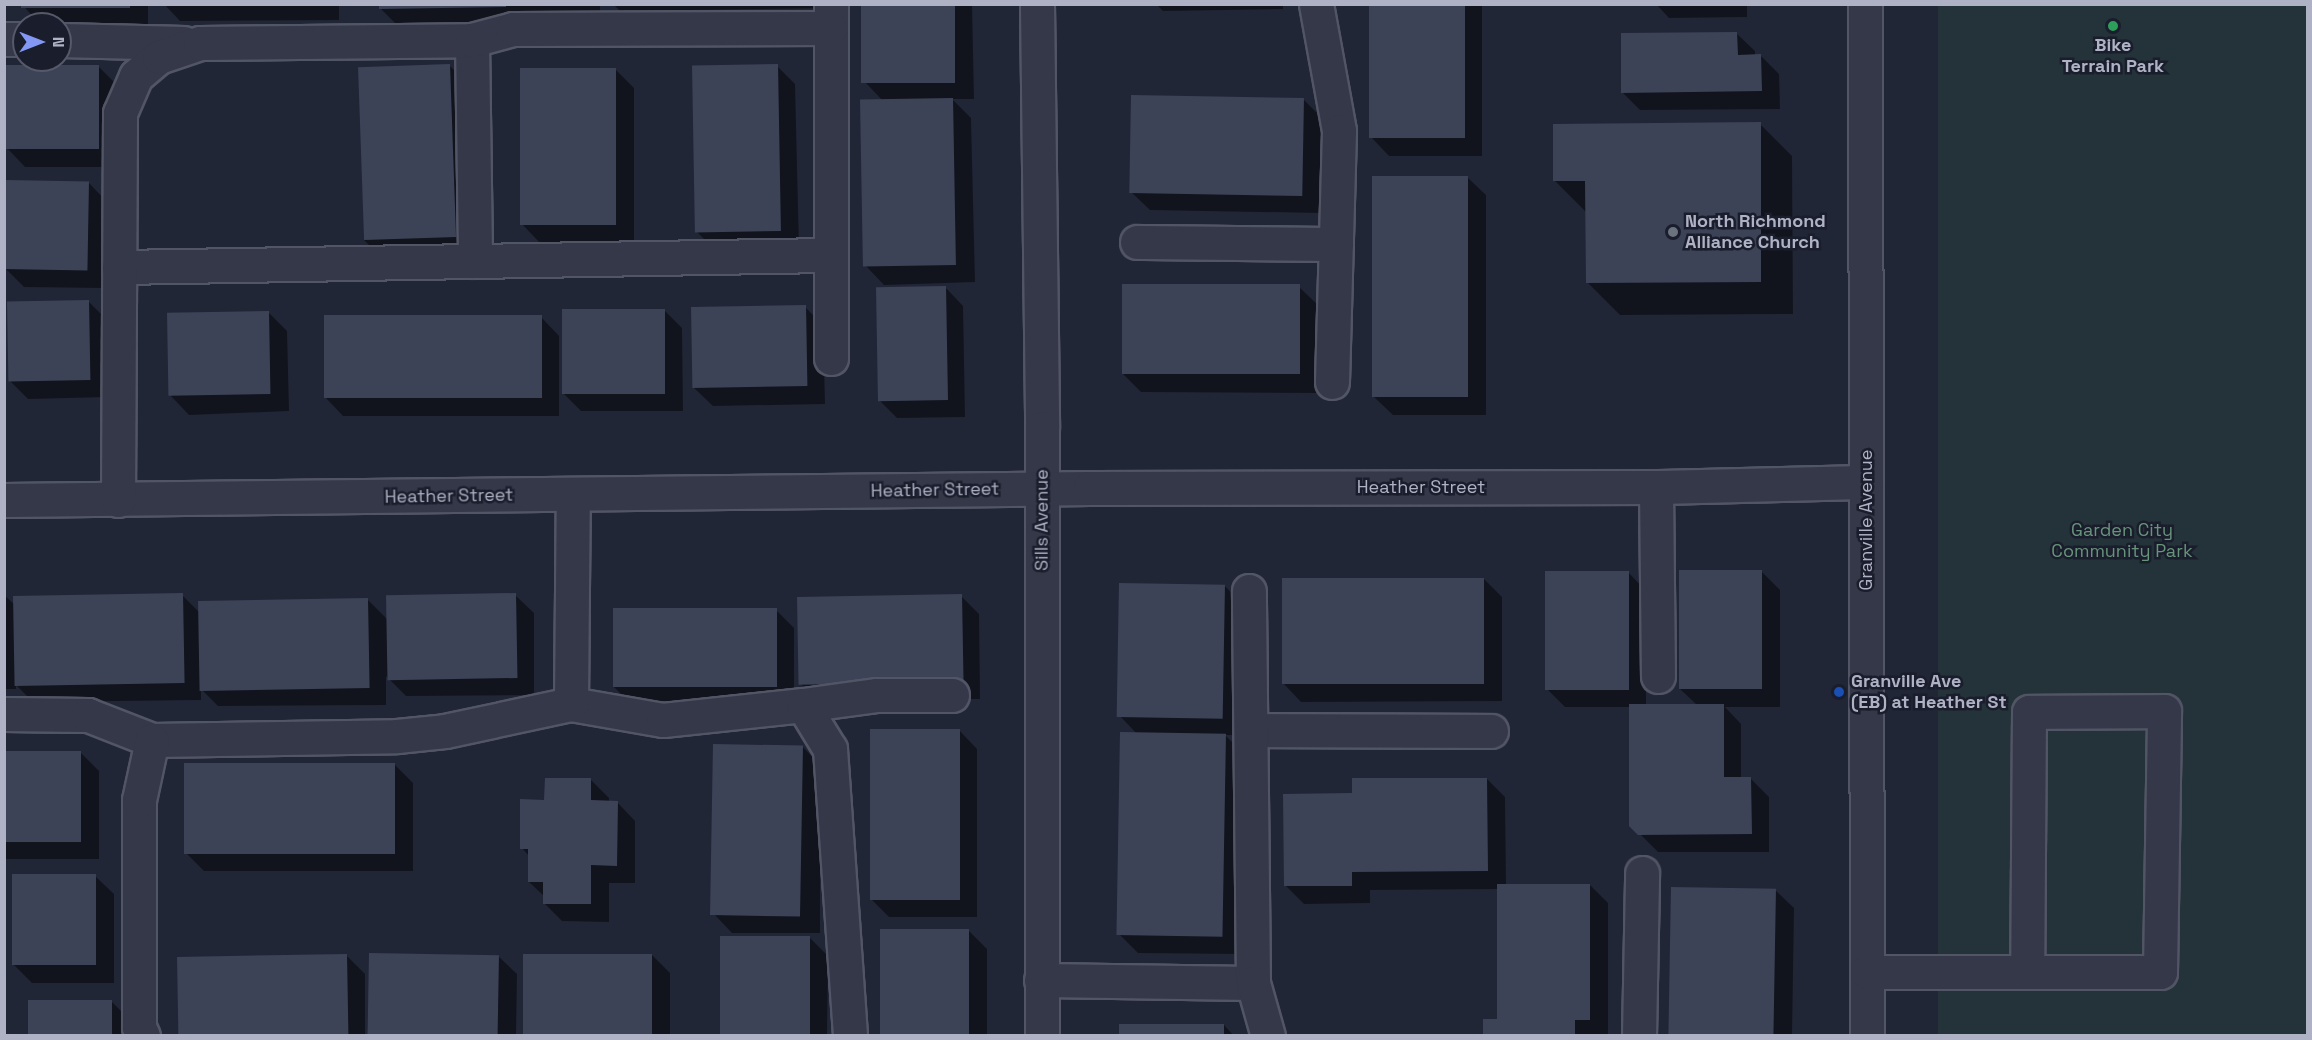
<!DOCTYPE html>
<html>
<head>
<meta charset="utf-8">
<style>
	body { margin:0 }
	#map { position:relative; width:2312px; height:1040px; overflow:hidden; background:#212637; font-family:"Space Grotesk",sans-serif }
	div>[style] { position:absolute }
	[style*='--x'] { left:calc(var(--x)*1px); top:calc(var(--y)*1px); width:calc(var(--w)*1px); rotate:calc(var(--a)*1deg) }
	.green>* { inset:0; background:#243339; transform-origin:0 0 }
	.shadow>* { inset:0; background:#0007 }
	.building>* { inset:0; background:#3d4357; transform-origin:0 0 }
	.roads { filter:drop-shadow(2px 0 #525565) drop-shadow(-2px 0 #525565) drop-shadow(0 2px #525565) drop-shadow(0 -2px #525565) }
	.minor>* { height:33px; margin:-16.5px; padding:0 16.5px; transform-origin:16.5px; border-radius:16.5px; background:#343848 }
	.dots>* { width:16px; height:16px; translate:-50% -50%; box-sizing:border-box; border:3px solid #1a1d2c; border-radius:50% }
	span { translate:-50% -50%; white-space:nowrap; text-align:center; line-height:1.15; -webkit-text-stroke:5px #1a1d2c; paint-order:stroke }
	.poi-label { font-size:18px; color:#afb2c4; font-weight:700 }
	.left { translate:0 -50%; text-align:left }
	.street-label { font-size:18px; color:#afb2c4 }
	.park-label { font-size:18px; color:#67947b }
	.frame { position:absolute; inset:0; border:6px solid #afb2c4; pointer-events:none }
	.north { position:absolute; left:12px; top:12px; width:60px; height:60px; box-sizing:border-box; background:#1a1d2c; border:2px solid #565969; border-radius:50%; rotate:90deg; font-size:16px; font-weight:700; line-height:24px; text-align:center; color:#afb2c4 }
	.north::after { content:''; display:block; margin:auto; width:21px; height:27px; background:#8397f5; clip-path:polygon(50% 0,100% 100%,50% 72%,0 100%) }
</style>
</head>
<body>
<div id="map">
	<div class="green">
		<i style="left:1938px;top:5px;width:369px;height:1031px"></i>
	</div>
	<div class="shadow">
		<i style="clip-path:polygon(22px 4px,148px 4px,148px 26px,39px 24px)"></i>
		<i style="clip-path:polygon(164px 4px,339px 4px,339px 20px,180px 21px)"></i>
		<i style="clip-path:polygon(380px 4px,600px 4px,600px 23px,399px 27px,380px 8px)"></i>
		<i style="clip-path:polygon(613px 4px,836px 4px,836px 8px,620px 11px)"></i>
		<i style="clip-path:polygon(863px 4px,972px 4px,974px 99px,952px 99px,971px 118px,975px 282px,884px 285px,866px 266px,883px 101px,865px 82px)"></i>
		<i style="clip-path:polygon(1156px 4px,1283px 4px,1283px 9px,1163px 11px)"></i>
		<i style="clip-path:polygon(1371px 4px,1482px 4px,1482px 156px,1389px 156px,1371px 137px)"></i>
		<i style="clip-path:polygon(1656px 4px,1747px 4px,1747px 17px,1669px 18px)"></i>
		<i style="clip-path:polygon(1736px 33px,1755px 51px,1755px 56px,1761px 56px,1779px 74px,1780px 109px,1640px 110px,1622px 92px)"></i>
		<i style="clip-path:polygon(449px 65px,467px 83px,472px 255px,382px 258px,364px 240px)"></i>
		<i style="clip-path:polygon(98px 66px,117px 85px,117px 167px,25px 167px,7px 148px)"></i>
		<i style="clip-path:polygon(777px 66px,795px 84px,799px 248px,715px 250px,697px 232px)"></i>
		<i style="clip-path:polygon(616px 70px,634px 88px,634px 243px,540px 243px,522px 224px)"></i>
		<i style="clip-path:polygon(1303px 99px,1321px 117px,1320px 213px,1150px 210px,1131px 192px)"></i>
		<i style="clip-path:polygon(1760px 124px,1792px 156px,1793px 314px,1620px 315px,1587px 282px,1587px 213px,1555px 181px)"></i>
		<i style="clip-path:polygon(1467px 177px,1486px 195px,1486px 415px,1393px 415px,1374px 397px)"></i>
		<i style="clip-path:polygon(89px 183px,107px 202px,106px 288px,24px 287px,5px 268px)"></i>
		<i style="clip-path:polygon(945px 287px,963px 306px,965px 417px,897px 418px,879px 400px)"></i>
		<i style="clip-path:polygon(1299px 287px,1318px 305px,1317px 393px,1141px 392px,1123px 374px)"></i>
		<i style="clip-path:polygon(89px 302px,107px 320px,108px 397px,28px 399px,10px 381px)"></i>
		<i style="clip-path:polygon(805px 307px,823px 325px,825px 404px,713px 406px,694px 388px)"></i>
		<i style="clip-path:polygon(664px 310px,682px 328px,683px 411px,581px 411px,563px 393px)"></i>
		<i style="clip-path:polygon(269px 313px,287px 331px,289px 411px,189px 415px,171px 396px)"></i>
		<i style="clip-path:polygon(541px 317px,559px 336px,559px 416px,343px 416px,325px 397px)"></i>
		<i style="clip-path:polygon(1761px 571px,1780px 590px,1780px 707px,1725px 707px,1741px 724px,1741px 778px,1750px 778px,1769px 797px,1769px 852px,1658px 852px,1631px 825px,1630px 707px,1565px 707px,1547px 689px,1628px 572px,1646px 591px,1646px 706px,1697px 705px,1680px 689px)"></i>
		<i style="clip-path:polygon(1484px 579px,1502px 597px,1502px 701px,1301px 702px,1283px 683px)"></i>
		<i style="clip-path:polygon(1224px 585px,1242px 604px,1241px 735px,1225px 735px,1243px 753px,1241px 954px,1138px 953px,1120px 935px,1137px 734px,1120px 716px)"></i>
		<i style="clip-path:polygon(4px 595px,15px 605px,182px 595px,199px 612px,367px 599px,388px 620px,515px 595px,534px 613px,534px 695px,406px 696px,386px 676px,386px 705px,218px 706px,201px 689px,201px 700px,33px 702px,16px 685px,16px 689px,4px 689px)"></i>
		<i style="clip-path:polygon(961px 596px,979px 614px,980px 699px,817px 700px,799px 682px)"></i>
		<i style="clip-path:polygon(776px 610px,794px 628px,794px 705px,632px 705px,613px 686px)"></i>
		<i style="clip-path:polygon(959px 730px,977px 749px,977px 917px,889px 917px,871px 899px)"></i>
		<i style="clip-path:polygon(802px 746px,820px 765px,820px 933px,732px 933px,714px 914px)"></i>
		<i style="clip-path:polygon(4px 753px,81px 753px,99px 771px,99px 859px,4px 859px)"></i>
		<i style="clip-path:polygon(395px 765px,413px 783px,413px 871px,204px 871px,186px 853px)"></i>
		<i style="clip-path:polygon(1487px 779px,1505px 797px,1506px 885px,1590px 885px,1608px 903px,1608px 1036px,1484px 1036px,1498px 1021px,1499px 889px,1370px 890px,1370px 903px,1304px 904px,1285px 885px,1353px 795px)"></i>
		<i style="clip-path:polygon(591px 780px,609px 798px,609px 802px,617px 802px,635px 821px,635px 883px,609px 883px,609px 922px,562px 921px,544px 903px,544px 896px,529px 882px,529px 856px,522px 848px,545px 801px)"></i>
		<i style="clip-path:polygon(95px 876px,114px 894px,114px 983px,32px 983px,14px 965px)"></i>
		<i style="clip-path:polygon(1775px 890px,1794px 908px,1792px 1036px,1671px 1036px)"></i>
		<i style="clip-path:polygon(969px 931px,987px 949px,987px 1036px,881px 1036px)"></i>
		<i style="clip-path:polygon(809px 937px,828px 956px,827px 1036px,722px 1036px)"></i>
		<i style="clip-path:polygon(652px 955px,670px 973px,670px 1036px,524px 1036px)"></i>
		<i style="clip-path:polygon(347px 956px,365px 974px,365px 1036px,179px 1036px)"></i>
		<i style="clip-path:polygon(498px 956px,517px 974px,516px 1036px,369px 1036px)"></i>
		<i style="clip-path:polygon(112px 1002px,130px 1020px,130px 1036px,29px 1036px)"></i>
		<i style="clip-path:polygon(1224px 1025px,1234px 1036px,1120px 1036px)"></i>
	</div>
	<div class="building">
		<i style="left:21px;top:4px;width:109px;height:4px"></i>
		<i style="clip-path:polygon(379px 4px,506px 4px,506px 7px,379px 9px)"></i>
		<i style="left:861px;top:4px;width:94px;height:79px"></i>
		<i style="left:1369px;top:4px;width:96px;height:134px"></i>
		<i style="clip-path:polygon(1737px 32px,1738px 55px,1761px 54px,1762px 91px,1621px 93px,1621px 33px)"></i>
		<i style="left:450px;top:64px;width:173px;height:92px;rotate:88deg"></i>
		<i style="left:778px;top:64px;width:167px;height:86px;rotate:89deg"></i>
		<i style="left:5px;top:65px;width:94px;height:84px"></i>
		<i style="left:520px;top:68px;width:96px;height:157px"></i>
		<i style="left:1131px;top:95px;width:173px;height:98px;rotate:1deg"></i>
		<i style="left:953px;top:98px;width:167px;height:93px;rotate:89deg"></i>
		<i style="clip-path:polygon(1761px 122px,1761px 282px,1586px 283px,1585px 181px,1553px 181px,1553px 124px)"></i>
		<i style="left:1372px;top:176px;width:96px;height:221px"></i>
		<i style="left:5px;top:180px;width:84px;height:89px;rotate:1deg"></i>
		<i style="left:1122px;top:284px;width:178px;height:90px"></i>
		<i style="left:946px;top:286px;width:114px;height:70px;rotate:89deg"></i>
		<i style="left:89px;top:300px;width:80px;height:82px;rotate:89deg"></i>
		<i style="left:806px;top:305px;width:81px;height:115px;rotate:89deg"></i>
		<i style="left:562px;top:309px;width:103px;height:85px"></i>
		<i style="left:269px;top:311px;width:83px;height:102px;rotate:89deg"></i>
		<i style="left:324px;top:315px;width:218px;height:83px"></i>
		<i style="left:1679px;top:570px;width:83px;height:119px"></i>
		<i style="left:1545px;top:571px;width:84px;height:119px"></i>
		<i style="left:1282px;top:578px;width:202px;height:106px"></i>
		<i style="left:1119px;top:583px;width:106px;height:134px;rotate:1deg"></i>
		<i style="left:183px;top:593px;width:90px;height:170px;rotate:89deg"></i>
		<i style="left:516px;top:593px;width:85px;height:130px;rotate:89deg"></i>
		<i style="left:962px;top:594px;width:88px;height:165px;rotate:89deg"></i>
		<i style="left:368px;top:598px;width:90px;height:170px;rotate:89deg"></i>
		<i style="left:613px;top:608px;width:164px;height:79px"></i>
		<i style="clip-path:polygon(1629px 704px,1724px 704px,1724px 777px,1751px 777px,1752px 834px,1638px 835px,1629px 826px)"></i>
		<i style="left:870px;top:729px;width:90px;height:171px"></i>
		<i style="left:1120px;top:732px;width:106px;height:203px;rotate:1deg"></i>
		<i style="left:713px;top:744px;width:90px;height:171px;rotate:1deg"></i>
		<i style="left:4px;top:751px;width:77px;height:91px"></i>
		<i style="left:184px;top:763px;width:211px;height:91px"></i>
		<i style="clip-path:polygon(545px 778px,591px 778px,591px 800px,618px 801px,617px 866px,591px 865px,591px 904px,543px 904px,543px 882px,528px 882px,528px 849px,520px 849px,520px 799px,544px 800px)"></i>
		<i style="clip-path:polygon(1352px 778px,1487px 778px,1488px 871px,1352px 872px,1352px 886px,1284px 886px,1283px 794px,1352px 793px)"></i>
		<i style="left:12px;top:874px;width:84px;height:91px"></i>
		<i style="clip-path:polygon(1497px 884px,1590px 884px,1590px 1020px,1575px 1020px,1575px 1036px,1483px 1036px,1483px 1019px,1497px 1019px)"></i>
		<i style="left:1671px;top:887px;width:105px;height:149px;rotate:1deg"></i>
		<i style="left:880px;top:929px;width:89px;height:107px"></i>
		<i style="left:720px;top:936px;width:90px;height:100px"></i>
		<i style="left:369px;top:953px;width:130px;height:83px;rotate:1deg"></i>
		<i style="left:347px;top:954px;width:82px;height:170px;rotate:89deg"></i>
		<i style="left:523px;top:954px;width:129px;height:82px"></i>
		<i style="left:28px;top:1000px;width:84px;height:36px"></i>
		<i style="left:1119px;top:1024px;width:105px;height:12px"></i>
	</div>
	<div class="roads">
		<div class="minor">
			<i style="--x:831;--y:4;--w:354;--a:90"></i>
			<i style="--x:1037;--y:4;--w:424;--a:89.3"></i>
			<i style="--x:1042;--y:428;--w:608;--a:90"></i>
			<i style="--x:1316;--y:4;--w:129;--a:79.7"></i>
			<i style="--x:1339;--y:131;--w:251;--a:91.6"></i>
			<i style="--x:1865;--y:4;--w:1032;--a:89.89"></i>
			<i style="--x:7;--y:39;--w:17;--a:0"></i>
			<i style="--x:60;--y:40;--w:124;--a:1.4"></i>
			<i style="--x:472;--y:40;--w:221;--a:89.2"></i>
			<i style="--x:1137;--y:242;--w:199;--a:0.6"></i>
			<i style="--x:119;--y:267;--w:712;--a:-0.97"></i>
			<i style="--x:1656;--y:487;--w:189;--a:89.4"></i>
			<i style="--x:4;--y:500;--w:1086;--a:-0.63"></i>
			<i style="--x:1090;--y:488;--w:566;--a:-0.1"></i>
			<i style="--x:1656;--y:487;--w:210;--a:-1.4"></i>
			<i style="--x:118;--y:500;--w:387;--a:-89.7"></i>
			<i style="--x:120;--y:113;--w:40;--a:-66.6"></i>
			<i style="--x:136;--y:76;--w:30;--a:-40"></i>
			<i style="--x:159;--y:57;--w:43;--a:-18.9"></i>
			<i style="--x:200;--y:43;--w:272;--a:-0.6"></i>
			<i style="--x:472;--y:40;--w:42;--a:-15"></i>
			<i style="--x:513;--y:29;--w:317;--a:-0.2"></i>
			<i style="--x:571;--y:704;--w:93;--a:9.9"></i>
			<i style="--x:663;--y:720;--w:141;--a:-6.1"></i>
			<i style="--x:803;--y:705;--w:52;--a:58.5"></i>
			<i style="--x:830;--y:749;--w:288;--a:86"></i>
			<i style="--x:803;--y:705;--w:75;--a:-7.7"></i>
			<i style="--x:877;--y:695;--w:75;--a:0"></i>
			<i style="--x:4;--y:714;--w:84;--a:0.7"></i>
			<i style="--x:88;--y:715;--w:69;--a:21.3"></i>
			<i style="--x:152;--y:740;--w:245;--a:-0.9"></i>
			<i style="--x:397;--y:736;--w:48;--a:-5.9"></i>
			<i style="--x:445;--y:731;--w:129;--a:-12.1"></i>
			<i style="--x:571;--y:704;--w:210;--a:-89.5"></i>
			<i style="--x:1252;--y:730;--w:239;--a:0.2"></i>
			<i style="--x:1867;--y:972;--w:293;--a:0"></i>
			<i style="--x:2160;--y:972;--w:261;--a:-89.1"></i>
			<i style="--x:2164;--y:711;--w:135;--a:179.6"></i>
			<i style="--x:2029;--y:712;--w:260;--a:90.4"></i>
			<i style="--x:1041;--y:980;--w:212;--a:0.8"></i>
			<i style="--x:1253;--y:983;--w:392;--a:-90.6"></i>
			<i style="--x:1253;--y:983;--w:55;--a:74.2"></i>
			<i style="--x:143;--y:1036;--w:10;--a:-114"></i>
			<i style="--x:139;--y:1027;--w:227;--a:-90"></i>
			<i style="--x:139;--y:800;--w:61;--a:-77.8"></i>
			<i style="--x:1639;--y:1036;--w:163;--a:-88.9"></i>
		</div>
	</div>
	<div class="dots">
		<i style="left:2113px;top:26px;background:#2e9e5b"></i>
		<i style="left:1673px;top:232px;background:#6b7280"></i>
		<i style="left:1839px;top:692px;background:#1a4fb4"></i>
	</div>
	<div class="poi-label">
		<span style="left:2113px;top:56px">Bike<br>Terrain Park</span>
		<span class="left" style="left:1685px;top:232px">North Richmond<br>Alliance Church</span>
		<span class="left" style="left:1851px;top:692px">Granville Ave<br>(EB) at Heather St</span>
	</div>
	<div class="street-label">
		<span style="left:1421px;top:487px">Heather Street</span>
		<span style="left:935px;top:490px;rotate:-1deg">Heather Street</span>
		<span style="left:449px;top:496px;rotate:-1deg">Heather Street</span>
		<span style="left:1042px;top:520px;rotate:-90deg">Sills Avenue</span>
		<span style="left:1866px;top:520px;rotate:-90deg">Granville Avenue</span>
	</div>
	<div class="park-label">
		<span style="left:2122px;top:541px">Garden City<br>Community Park</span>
	</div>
	<div class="frame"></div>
	<div class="north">N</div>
</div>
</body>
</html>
